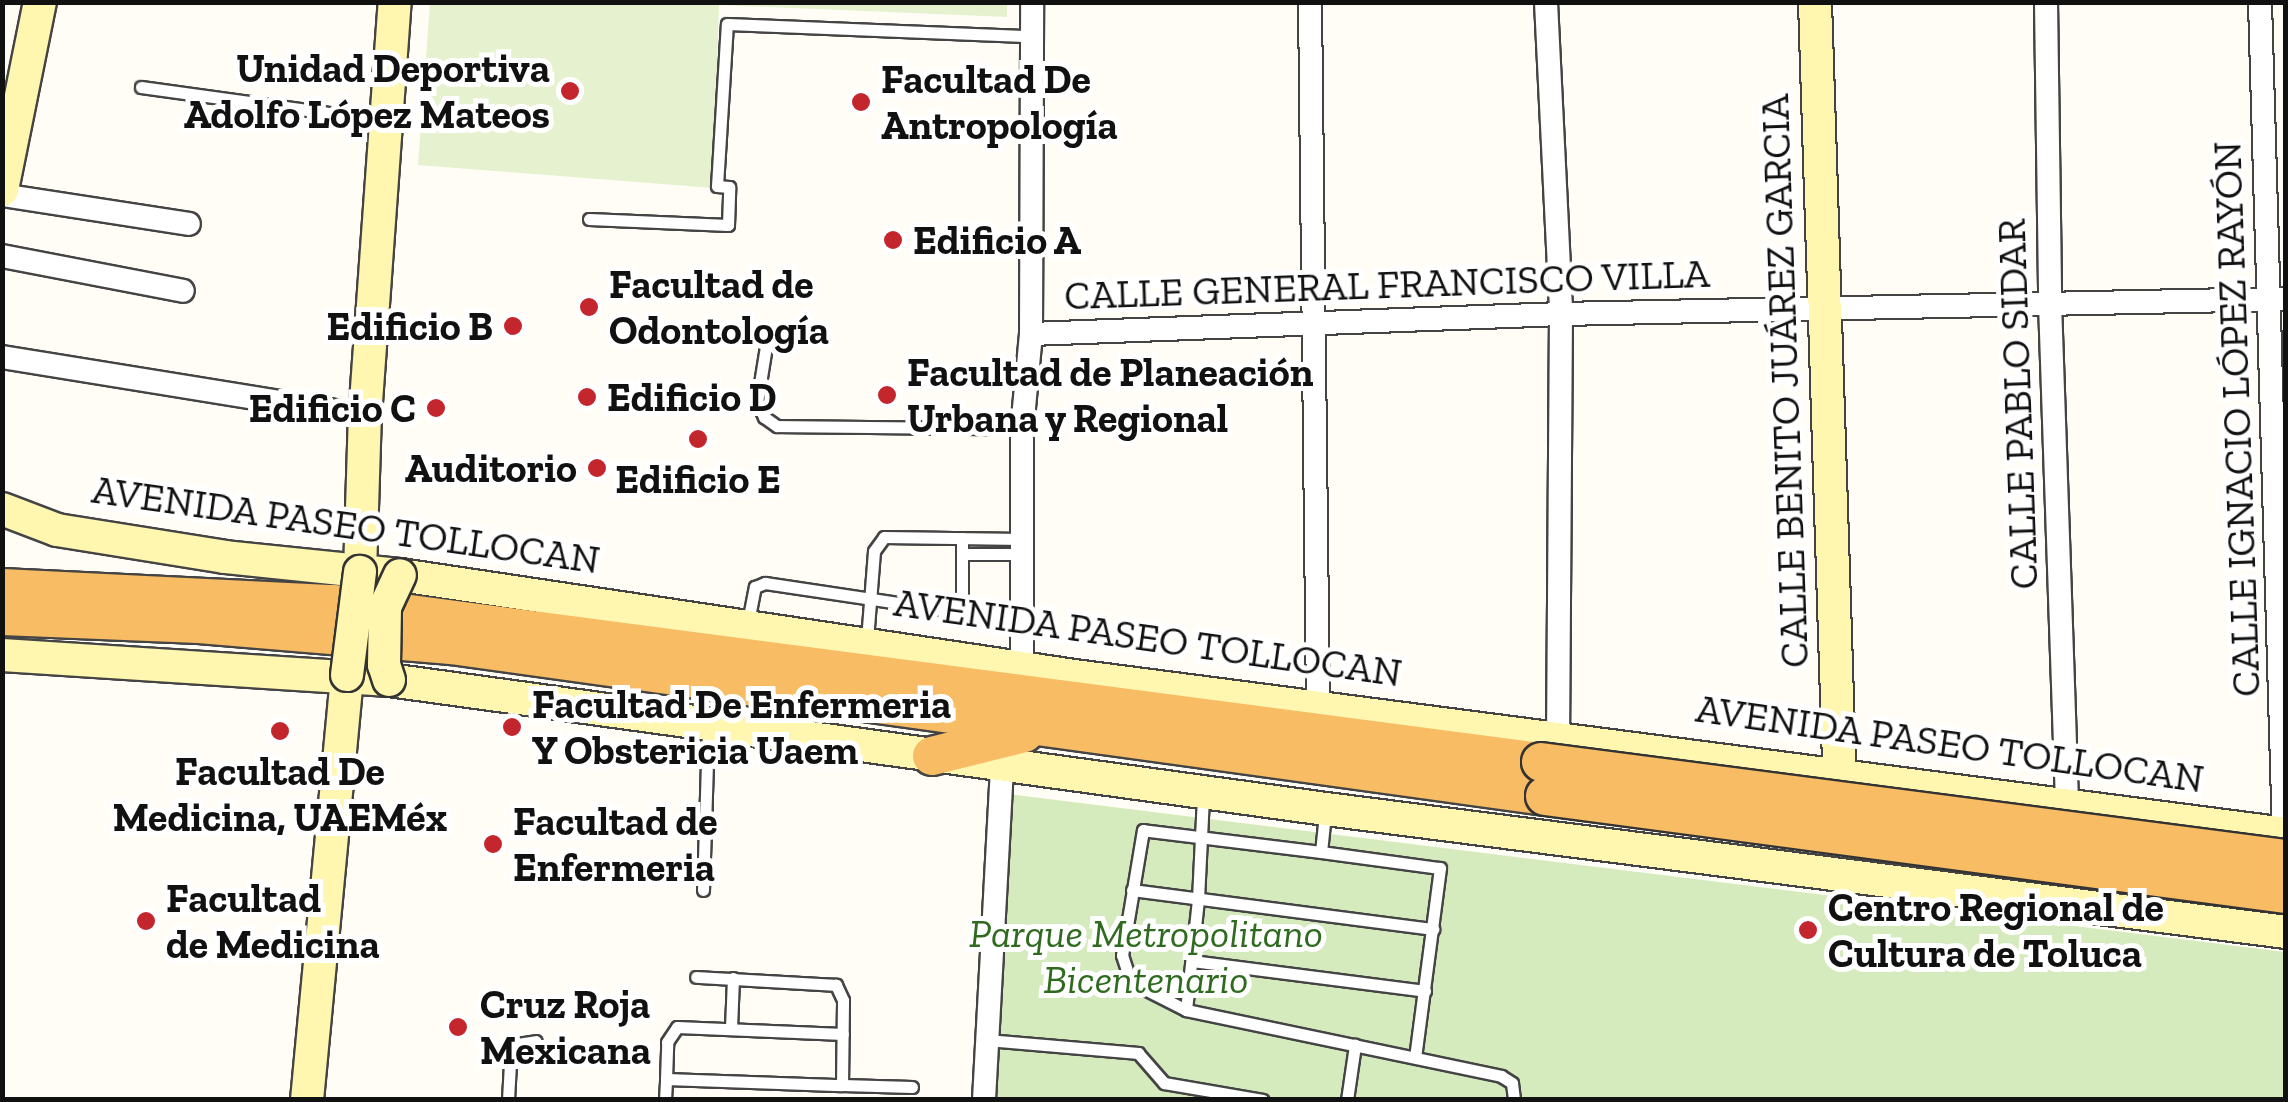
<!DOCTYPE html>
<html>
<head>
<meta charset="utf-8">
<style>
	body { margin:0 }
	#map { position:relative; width:2288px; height:1102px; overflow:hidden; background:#fffdf5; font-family:"Zilla Slab",serif }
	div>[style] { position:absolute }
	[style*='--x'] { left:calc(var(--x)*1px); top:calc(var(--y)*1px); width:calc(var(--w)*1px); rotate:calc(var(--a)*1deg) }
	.green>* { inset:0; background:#d5ebbd }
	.pitch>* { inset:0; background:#e6f2cf }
	.roads { filter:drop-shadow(2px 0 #444) drop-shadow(-2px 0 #444) drop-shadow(0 2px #444) drop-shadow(0 -2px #444) }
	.service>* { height:11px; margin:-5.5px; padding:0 5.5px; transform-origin:5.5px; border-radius:5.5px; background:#fff }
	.minor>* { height:22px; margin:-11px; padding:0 11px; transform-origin:11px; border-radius:11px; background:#fff }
	.secondary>* { height:32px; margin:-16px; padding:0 16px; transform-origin:16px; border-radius:16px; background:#fff6b0 }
	.trunk>* { height:38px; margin:-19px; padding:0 19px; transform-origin:19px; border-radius:19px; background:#f7bc64 }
	.bridges { filter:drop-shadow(2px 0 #333) drop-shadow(-2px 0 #333) drop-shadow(0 2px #333) drop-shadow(0 -2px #333) }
	.secondary-bridge>* { height:32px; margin:-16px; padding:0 16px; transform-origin:16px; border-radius:16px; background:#fff6b0 }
	.trunk-bridge>* { height:38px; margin:-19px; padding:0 19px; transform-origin:19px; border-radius:19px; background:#f7bc64 }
	.dots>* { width:28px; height:28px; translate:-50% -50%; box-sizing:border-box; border:5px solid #fff; border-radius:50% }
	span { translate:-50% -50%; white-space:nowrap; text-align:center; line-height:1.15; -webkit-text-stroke:10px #fff; paint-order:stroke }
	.poi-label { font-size:40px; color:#111; font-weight:700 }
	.right { translate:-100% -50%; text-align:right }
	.left { translate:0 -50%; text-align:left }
	.street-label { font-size:40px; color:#111 }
	.park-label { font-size:40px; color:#2f6b1f; font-style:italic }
	.frame { position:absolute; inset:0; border:5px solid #111; pointer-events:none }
</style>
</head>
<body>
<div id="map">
	<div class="green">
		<i style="clip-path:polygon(1007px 794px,2285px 952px,2285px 1099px,996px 1100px)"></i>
	</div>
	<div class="pitch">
		<i style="clip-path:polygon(430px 3px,1007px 3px,1007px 17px,719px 5px,713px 188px,418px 165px)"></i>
	</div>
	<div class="roads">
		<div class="service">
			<i style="--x:141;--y:87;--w:246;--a:7.9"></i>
			<i style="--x:589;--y:219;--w:139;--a:2.5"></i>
			<i style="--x:728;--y:225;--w:38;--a:-88"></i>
			<i style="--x:729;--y:187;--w:12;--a:-175"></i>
			<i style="--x:717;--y:186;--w:162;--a:-86.5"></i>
			<i style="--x:727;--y:24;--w:304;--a:2.3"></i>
			<i style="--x:768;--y:334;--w:69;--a:99.2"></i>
			<i style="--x:757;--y:402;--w:17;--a:65"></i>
			<i style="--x:764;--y:417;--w:16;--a:35"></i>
			<i style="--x:777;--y:426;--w:207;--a:0.6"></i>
			<i style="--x:963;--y:554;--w:59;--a:0"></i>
			<i style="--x:748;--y:622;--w:36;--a:-79"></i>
			<i style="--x:755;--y:587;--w:11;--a:-22"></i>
			<i style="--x:765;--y:583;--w:190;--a:8.5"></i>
			<i style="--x:953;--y:611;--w:15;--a:-53"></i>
			<i style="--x:962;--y:599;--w:61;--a:-90"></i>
			<i style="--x:867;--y:640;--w:89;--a:-85.5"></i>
			<i style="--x:874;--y:551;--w:17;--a:-54"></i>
			<i style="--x:884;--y:537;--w:138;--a:0.8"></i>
			<i style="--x:1325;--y:814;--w:38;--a:96"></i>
			<i style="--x:1321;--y:852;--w:179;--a:-173"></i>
			<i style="--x:1143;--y:830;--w:127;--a:99.5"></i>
			<i style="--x:1122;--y:955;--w:28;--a:72"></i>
			<i style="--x:1131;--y:982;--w:62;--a:27"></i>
			<i style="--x:1186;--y:1010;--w:322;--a:11.8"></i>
			<i style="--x:1501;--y:1076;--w:13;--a:32"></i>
			<i style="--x:1512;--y:1083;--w:17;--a:83"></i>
			<i style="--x:1321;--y:852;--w:120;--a:7.7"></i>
			<i style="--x:1440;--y:868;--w:191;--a:97.5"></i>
			<i style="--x:703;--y:890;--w:161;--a:-88.2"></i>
			<i style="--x:1132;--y:890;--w:304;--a:7.4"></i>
			<i style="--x:1192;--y:961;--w:235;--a:7.3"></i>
			<i style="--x:1186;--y:1010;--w:112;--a:-83.8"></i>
			<i style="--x:1198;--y:899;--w:104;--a:-87.2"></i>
			<i style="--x:731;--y:1028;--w:50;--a:-87.7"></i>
			<i style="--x:987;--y:1040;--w:152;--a:4.9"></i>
			<i style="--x:1138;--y:1053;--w:40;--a:49"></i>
			<i style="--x:1164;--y:1083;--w:100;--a:9.7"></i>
			<i style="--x:666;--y:1079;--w:37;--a:-88"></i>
			<i style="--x:667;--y:1042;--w:18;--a:-56"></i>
			<i style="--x:677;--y:1027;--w:166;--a:2.4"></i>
			<i style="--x:842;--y:1085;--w:70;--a:1.6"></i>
			<i style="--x:508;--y:1100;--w:55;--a:-86.9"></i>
			<i style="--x:511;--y:1045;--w:25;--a:-9"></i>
			<i style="--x:665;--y:1100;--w:21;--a:-87"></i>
			<i style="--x:666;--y:1079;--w:176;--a:2"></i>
			<i style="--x:842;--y:1085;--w:85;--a:-89.3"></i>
			<i style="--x:843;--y:1000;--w:17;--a:-115"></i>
			<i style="--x:836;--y:985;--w:140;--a:-176.7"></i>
			<i style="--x:1347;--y:1100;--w:56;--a:-81.7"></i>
		</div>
		<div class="minor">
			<i style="--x:1310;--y:2;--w:706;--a:89.35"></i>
			<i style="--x:1546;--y:2;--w:312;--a:87.2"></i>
			<i style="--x:1561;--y:314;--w:422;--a:90.4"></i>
			<i style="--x:2046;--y:2;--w:301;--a:89.2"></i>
			<i style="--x:2050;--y:303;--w:500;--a:88.05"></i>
			<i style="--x:2260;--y:2;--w:832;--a:88.35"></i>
			<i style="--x:2;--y:195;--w:189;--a:8.8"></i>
			<i style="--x:2;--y:256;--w:184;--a:10.9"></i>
			<i style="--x:1031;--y:334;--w:530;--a:-2.16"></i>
			<i style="--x:1561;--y:314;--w:725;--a:-1.19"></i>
			<i style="--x:2;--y:357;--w:368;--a:9.2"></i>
			<i style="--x:1022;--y:668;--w:239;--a:-90"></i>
			<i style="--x:1022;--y:429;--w:95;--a:-84.6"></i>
			<i style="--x:1031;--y:334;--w:332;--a:-89.8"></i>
			<i style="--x:984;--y:1100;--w:334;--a:-86.9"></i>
		</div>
		<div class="secondary">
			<i style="--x:1815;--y:2;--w:790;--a:88.19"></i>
			<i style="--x:2;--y:190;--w:192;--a:-78.6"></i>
			<i style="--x:2;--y:509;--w:59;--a:20.9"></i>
			<i style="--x:57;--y:530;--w:170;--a:9.1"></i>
			<i style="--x:225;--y:557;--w:176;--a:5.9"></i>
			<i style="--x:400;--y:575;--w:682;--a:8.52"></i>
			<i style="--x:1074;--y:676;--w:1222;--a:7.43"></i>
			<i style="--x:360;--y:572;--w:156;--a:-88.2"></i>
			<i style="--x:365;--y:416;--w:415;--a:-85.9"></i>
			<i style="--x:2;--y:655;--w:388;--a:3.7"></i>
			<i style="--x:389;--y:680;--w:946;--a:7.84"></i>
			<i style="--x:1326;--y:809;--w:968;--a:7.3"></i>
			<i style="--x:307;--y:1100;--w:427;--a:-84.6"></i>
		</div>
		<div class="trunk">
			<i style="--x:2;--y:588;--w:332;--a:2.8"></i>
			<i style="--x:334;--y:604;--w:1217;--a:7.46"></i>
			<i style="--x:2;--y:616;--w:197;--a:2.3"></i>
			<i style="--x:199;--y:624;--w:253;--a:4.8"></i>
			<i style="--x:451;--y:645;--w:1104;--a:7.86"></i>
			<i style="--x:932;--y:756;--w:95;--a:-14"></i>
		</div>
	</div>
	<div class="bridges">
		<div class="secondary-bridge">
			<i style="--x:347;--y:675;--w:104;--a:-82.8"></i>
			<i style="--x:389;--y:680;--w:16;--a:-108"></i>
			<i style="--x:384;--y:665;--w:58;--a:-89"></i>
			<i style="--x:385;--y:607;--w:35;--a:-65"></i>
		</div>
		<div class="trunk-bridge">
			<i style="--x:1541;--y:762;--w:751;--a:7.42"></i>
			<i style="--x:1545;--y:796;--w:747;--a:7.53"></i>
		</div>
	</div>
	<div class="dots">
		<i style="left:570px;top:91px;background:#c4262e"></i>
		<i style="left:861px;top:102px;background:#c4262e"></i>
		<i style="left:893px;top:240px;background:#c4262e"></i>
		<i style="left:589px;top:307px;background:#c4262e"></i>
		<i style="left:513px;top:326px;background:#c4262e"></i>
		<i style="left:887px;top:395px;background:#c4262e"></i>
		<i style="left:587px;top:397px;background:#c4262e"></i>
		<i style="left:436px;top:408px;background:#c4262e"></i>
		<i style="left:698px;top:439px;background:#c4262e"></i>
		<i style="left:597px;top:468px;background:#c4262e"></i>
		<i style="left:512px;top:727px;background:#c4262e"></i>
		<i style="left:280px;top:731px;background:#c4262e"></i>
		<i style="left:493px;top:844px;background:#c4262e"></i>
		<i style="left:146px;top:921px;background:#c4262e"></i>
		<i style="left:1808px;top:930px;background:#c4262e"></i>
		<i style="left:458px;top:1027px;background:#c4262e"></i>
	</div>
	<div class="poi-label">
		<span class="right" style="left:550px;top:91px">Unidad Deportiva<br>Adolfo López Mateos</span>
		<span class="left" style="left:881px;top:102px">Facultad De<br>Antropología</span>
		<span class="left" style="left:913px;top:240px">Edificio A</span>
		<span class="left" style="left:609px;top:307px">Facultad de<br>Odontología</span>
		<span class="right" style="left:493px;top:326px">Edificio B</span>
		<span class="left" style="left:907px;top:395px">Facultad de Planeación<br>Urbana y Regional</span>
		<span class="left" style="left:607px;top:397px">Edificio D</span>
		<span class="right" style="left:416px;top:408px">Edificio C</span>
		<span class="right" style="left:577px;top:468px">Auditorio</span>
		<span style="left:698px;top:479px">Edificio E</span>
		<span class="left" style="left:532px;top:727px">Facultad De Enfermeria<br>Y Obstericia Uaem</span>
		<span style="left:280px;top:794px">Facultad De<br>Medicina, UAEMéx</span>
		<span class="left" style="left:513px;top:844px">Facultad de<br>Enfermeria</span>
		<span class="left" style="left:166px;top:921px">Facultad<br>de Medicina</span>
		<span class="left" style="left:1828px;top:930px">Centro Regional de<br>Cultura de Toluca</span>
		<span class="left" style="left:480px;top:1027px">Cruz Roja<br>Mexicana</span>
	</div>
	<div class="street-label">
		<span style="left:1387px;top:284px;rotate:-2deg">CALLE GENERAL FRANCISCO VILLA</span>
		<span style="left:1784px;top:381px;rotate:-92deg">CALLE BENITO JUÁREZ GARCIA</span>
		<span style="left:2017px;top:404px;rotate:-92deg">CALLE PABLO SIDAR</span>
		<span style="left:2236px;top:419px;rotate:-92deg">CALLE IGNACIO LÓPEZ RAYÓN</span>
		<span style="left:346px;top:524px;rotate:8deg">AVENIDA PASEO TOLLOCAN</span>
		<span style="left:1148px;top:637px;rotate:8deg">AVENIDA PASEO TOLLOCAN</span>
		<span style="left:1950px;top:743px;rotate:8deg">AVENIDA PASEO TOLLOCAN</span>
	</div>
	<div class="park-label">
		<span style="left:1146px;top:956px">Parque Metropolitano<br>Bicentenario</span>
	</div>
	<div class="frame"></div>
</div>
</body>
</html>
